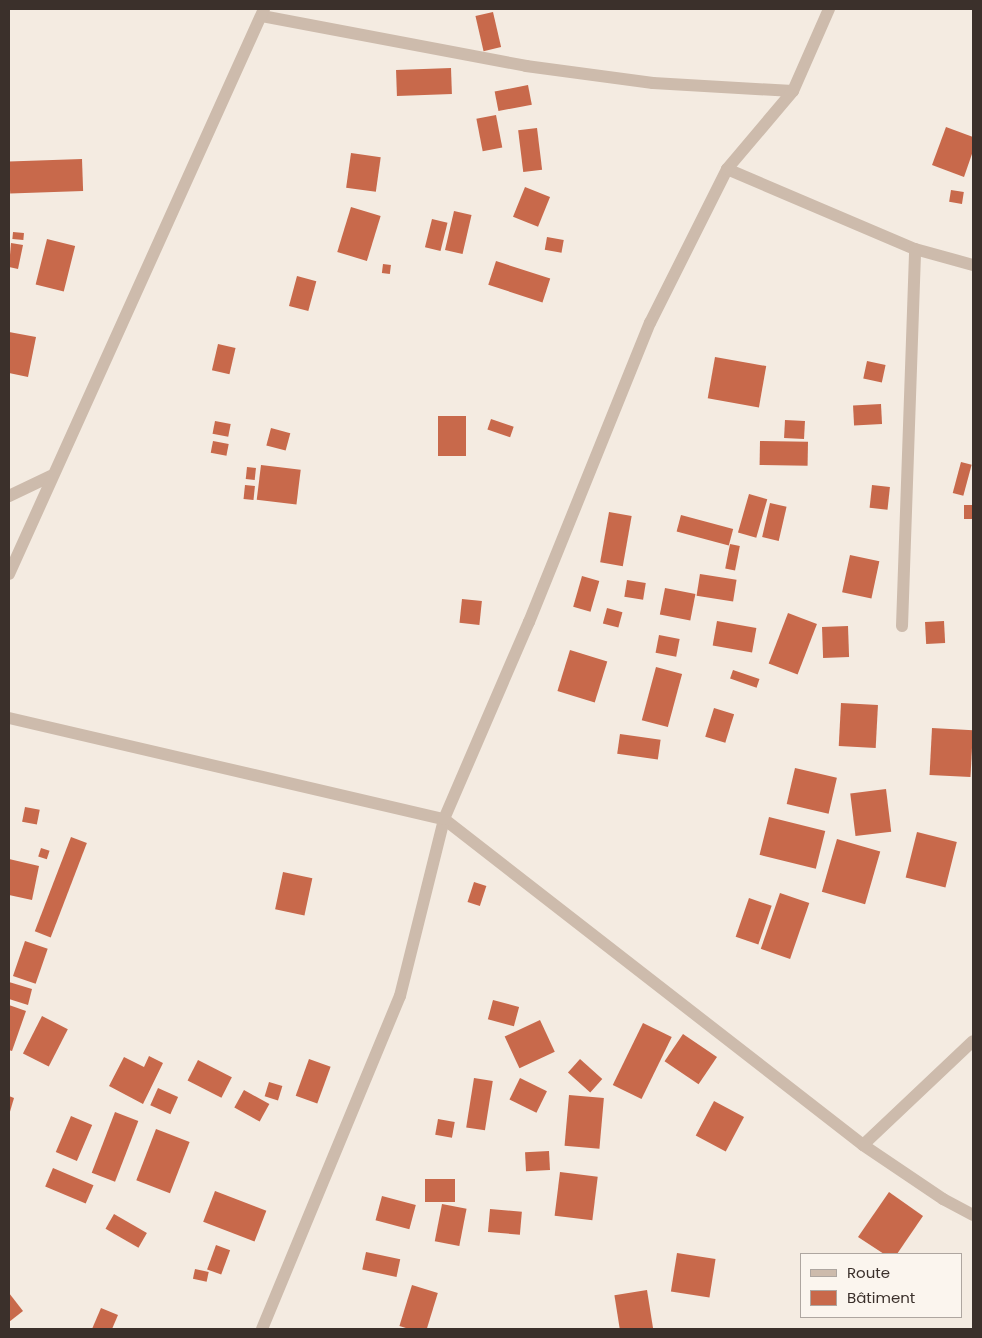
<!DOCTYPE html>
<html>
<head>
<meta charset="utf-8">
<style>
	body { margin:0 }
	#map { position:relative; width:982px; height:1338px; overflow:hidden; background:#f4ebe1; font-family:Poppins,sans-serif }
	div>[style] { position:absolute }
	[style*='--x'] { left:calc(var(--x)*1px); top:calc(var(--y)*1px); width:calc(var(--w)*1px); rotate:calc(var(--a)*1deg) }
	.building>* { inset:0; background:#c8694b; transform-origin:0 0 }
	.street>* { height:12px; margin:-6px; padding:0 6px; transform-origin:6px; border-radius:6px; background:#cdbbac }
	span { translate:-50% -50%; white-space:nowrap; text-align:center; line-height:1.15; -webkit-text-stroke:5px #fbf5ee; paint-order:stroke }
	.frame { position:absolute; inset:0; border:10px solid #3b302b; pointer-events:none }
	.legend { position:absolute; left:800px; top:1253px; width:162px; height:65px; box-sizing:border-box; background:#fbf5ee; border:1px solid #aea6a0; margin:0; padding:6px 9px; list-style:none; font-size:15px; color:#3b302b }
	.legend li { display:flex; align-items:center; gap:10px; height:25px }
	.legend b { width:25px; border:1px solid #aea6a0 }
</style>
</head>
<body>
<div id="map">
	<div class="building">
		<i style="left:493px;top:12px;width:36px;height:18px;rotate:77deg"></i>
		<i style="left:451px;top:68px;width:26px;height:55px;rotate:88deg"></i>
		<i style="left:528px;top:85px;width:20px;height:34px;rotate:79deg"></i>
		<i style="left:496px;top:115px;width:33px;height:20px;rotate:79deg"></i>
		<i style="clip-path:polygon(946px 127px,973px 137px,973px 151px,964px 177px,932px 165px)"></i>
		<i style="left:537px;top:128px;width:42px;height:19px;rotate:83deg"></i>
		<i style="left:351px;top:153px;width:30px;height:35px;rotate:8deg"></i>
		<i style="left:82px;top:159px;width:32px;height:73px;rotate:88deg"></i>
		<i style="left:525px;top:187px;width:27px;height:32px;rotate:22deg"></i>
		<i style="left:951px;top:190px;width:13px;height:12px;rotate:9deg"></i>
		<i style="left:351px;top:207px;width:31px;height:47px;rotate:17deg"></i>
		<i style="left:454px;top:211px;width:18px;height:40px;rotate:13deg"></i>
		<i style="left:432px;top:219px;width:16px;height:29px;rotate:14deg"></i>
		<i style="left:13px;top:232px;width:11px;height:7px;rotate:5deg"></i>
		<i style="left:547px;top:237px;width:17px;height:13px;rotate:10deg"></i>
		<i style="left:47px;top:239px;width:29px;height:47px;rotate:14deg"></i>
		<i style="clip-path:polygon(11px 243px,23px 245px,18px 269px,9px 267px)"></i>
		<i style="left:496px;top:261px;width:57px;height:25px;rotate:18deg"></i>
		<i style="left:383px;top:264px;width:8px;height:9px;rotate:7deg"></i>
		<i style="left:297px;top:276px;width:20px;height:31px;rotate:15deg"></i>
		<i style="clip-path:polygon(9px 332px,36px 337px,28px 377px,9px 373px)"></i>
		<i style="left:218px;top:344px;width:18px;height:27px;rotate:13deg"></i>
		<i style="left:715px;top:357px;width:52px;height:42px;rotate:10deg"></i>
		<i style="left:867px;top:361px;width:19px;height:18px;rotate:12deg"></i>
		<i style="left:881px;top:404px;width:20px;height:28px;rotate:87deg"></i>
		<i style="left:438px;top:416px;width:28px;height:40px"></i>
		<i style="left:491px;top:419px;width:24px;height:11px;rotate:19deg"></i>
		<i style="left:785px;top:420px;width:20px;height:18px;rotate:3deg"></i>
		<i style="left:215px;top:421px;width:16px;height:13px;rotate:11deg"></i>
		<i style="left:271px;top:428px;width:20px;height:18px;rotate:15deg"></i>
		<i style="left:213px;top:441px;width:16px;height:12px;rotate:11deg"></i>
		<i style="left:760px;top:441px;width:48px;height:24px;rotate:1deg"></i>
		<i style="left:961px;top:462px;width:11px;height:32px;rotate:15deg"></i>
		<i style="left:261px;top:465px;width:40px;height:35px;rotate:7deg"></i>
		<i style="left:247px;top:467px;width:9px;height:12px;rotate:6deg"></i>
		<i style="left:245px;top:485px;width:10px;height:14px;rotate:6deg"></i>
		<i style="left:872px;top:485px;width:18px;height:23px;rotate:6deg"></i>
		<i style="left:749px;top:494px;width:19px;height:40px;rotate:16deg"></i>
		<i style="left:770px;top:503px;width:17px;height:35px;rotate:13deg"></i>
		<i style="left:964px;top:505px;width:9px;height:14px"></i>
		<i style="left:609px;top:512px;width:23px;height:51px;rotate:10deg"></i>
		<i style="left:681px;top:515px;width:54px;height:17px;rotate:15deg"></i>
		<i style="left:730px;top:544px;width:10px;height:25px;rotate:11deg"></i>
		<i style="left:850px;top:555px;width:30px;height:38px;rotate:12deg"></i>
		<i style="left:700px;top:574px;width:37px;height:22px;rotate:9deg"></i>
		<i style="left:582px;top:576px;width:18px;height:32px;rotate:16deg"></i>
		<i style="left:627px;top:580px;width:19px;height:17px;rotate:9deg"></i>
		<i style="left:665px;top:588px;width:31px;height:27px;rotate:11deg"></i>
		<i style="left:462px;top:599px;width:20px;height:24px;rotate:6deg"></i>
		<i style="left:607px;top:608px;width:16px;height:16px;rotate:15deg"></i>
		<i style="left:788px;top:613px;width:31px;height:54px;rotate:21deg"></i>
		<i style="left:717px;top:621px;width:40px;height:25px;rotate:10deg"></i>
		<i style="left:944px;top:621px;width:22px;height:19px;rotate:87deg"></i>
		<i style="left:848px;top:626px;width:31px;height:26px;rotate:88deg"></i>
		<i style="left:659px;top:635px;width:21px;height:18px;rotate:11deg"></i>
		<i style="left:570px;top:650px;width:39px;height:43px;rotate:17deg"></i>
		<i style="left:656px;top:667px;width:27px;height:55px;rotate:15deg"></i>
		<i style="left:733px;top:670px;width:28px;height:9px;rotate:19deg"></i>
		<i style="left:841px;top:703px;width:37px;height:43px;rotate:3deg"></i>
		<i style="left:714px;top:708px;width:21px;height:30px;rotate:17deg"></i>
		<i style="left:932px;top:728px;width:41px;height:47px;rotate:3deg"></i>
		<i style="left:620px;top:734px;width:41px;height:20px;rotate:8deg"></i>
		<i style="left:795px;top:768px;width:43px;height:37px;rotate:13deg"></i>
		<i style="left:886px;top:789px;width:43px;height:36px;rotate:83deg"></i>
		<i style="left:25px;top:807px;width:15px;height:15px;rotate:11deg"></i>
		<i style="left:769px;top:817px;width:58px;height:39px;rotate:14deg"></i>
		<i style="left:917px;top:832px;width:41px;height:47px;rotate:14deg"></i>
		<i style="left:71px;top:837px;width:17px;height:101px;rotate:21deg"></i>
		<i style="left:837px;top:839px;width:45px;height:55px;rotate:16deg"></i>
		<i style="left:41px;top:848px;width:9px;height:9px;rotate:18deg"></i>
		<i style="clip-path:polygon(9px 859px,39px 866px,32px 900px,9px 895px)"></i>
		<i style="left:283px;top:872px;width:30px;height:38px;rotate:12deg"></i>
		<i style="left:474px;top:882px;width:13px;height:21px;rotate:18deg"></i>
		<i style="left:780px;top:893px;width:31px;height:59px;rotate:19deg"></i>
		<i style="left:749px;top:898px;width:24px;height:41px;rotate:19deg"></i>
		<i style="left:25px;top:941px;width:24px;height:37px;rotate:19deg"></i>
		<i style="clip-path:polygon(9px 982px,32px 989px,28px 1005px,9px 999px)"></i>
		<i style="left:493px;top:1000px;width:27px;height:20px;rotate:15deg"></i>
		<i style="clip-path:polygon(9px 1005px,26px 1011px,12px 1051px,9px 1050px)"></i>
		<i style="left:42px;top:1016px;width:29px;height:42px;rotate:27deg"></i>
		<i style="left:540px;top:1020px;width:35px;height:39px;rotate:65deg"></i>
		<i style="left:643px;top:1023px;width:32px;height:69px;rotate:26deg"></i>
		<i style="left:683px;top:1034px;width:41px;height:33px;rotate:34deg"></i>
		<i style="clip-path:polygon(149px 1056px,163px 1063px,143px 1104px,109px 1086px,124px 1057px,144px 1067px)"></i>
		<i style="left:309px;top:1059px;width:23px;height:39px;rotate:20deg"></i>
		<i style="left:580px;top:1059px;width:30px;height:18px;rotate:42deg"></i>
		<i style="left:198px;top:1060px;width:38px;height:23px;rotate:27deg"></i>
		<i style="left:474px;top:1078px;width:19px;height:50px;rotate:9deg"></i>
		<i style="left:520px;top:1078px;width:30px;height:24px;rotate:26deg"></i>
		<i style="left:269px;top:1082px;width:14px;height:15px;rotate:17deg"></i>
		<i style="left:158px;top:1088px;width:22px;height:19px;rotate:24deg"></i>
		<i style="left:244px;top:1090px;width:29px;height:20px;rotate:29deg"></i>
		<i style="left:569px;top:1095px;width:35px;height:51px;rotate:5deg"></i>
		<i style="clip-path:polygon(9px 1096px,14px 1098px,9px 1115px)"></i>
		<i style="left:714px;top:1101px;width:34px;height:39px;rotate:28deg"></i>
		<i style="left:115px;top:1112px;width:25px;height:65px;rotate:21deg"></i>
		<i style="left:71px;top:1116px;width:23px;height:39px;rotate:23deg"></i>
		<i style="left:438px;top:1119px;width:17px;height:16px;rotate:10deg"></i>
		<i style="left:156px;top:1129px;width:36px;height:55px;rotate:21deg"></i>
		<i style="left:549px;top:1151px;width:19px;height:24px;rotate:87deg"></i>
		<i style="left:53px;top:1168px;width:44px;height:20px;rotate:23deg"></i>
		<i style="left:560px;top:1172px;width:38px;height:44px;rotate:7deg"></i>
		<i style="left:425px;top:1179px;width:30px;height:23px"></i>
		<i style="left:215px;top:1191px;width:55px;height:33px;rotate:21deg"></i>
		<i style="clip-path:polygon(889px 1192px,923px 1216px,897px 1254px,884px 1254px,858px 1237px)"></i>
		<i style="left:382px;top:1196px;width:35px;height:25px;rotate:15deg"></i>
		<i style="left:442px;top:1204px;width:25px;height:38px;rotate:11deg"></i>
		<i style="left:490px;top:1209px;width:32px;height:23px;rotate:5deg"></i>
		<i style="left:114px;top:1214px;width:38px;height:17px;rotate:30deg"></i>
		<i style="left:216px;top:1245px;width:15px;height:26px;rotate:20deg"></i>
		<i style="left:366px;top:1252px;width:35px;height:18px;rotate:12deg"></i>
		<i style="left:677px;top:1253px;width:39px;height:39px;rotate:9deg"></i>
		<i style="left:195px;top:1269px;width:14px;height:10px;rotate:12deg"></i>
		<i style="left:412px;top:1285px;width:27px;height:43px;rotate:17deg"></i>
		<i style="left:647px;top:1290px;width:39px;height:33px;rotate:81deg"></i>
		<i style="clip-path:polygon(9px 1293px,23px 1311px,9px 1322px)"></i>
		<i style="clip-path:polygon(101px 1308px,118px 1315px,112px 1329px,92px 1329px)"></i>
	</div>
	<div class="street">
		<i style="--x:262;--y:16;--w:269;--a:10.7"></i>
		<i style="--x:526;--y:66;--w:128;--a:7.6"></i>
		<i style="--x:653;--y:83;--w:140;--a:3.3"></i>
		<i style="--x:727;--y:169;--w:204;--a:23.1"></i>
		<i style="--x:915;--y:249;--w:60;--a:15.4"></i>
		<i style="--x:9;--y:496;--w:47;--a:-25.5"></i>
		<i style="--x:9;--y:574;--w:620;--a:-65.71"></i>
		<i style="--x:902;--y:626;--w:377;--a:-88"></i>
		<i style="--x:9;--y:718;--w:447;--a:13.1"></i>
		<i style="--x:444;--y:819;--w:531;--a:37.88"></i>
		<i style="--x:863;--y:1145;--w:151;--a:-43.4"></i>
		<i style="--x:863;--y:1145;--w:97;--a:34"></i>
		<i style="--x:943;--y:1199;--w:34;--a:28"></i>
		<i style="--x:262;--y:1329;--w:360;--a:-67.5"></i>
		<i style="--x:400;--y:996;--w:182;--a:-76"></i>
		<i style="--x:444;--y:819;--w:215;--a:-66.7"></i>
		<i style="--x:529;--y:622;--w:323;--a:-68"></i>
		<i style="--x:650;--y:323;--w:172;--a:-63.4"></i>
		<i style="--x:727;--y:169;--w:102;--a:-49.8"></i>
		<i style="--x:793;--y:91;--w:90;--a:-66.3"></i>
	</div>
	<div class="frame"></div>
	<ul class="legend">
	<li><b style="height:6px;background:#cdbbac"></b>Route</li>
	<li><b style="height:14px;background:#c8694b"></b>Bâtiment</li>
	</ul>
</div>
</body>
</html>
